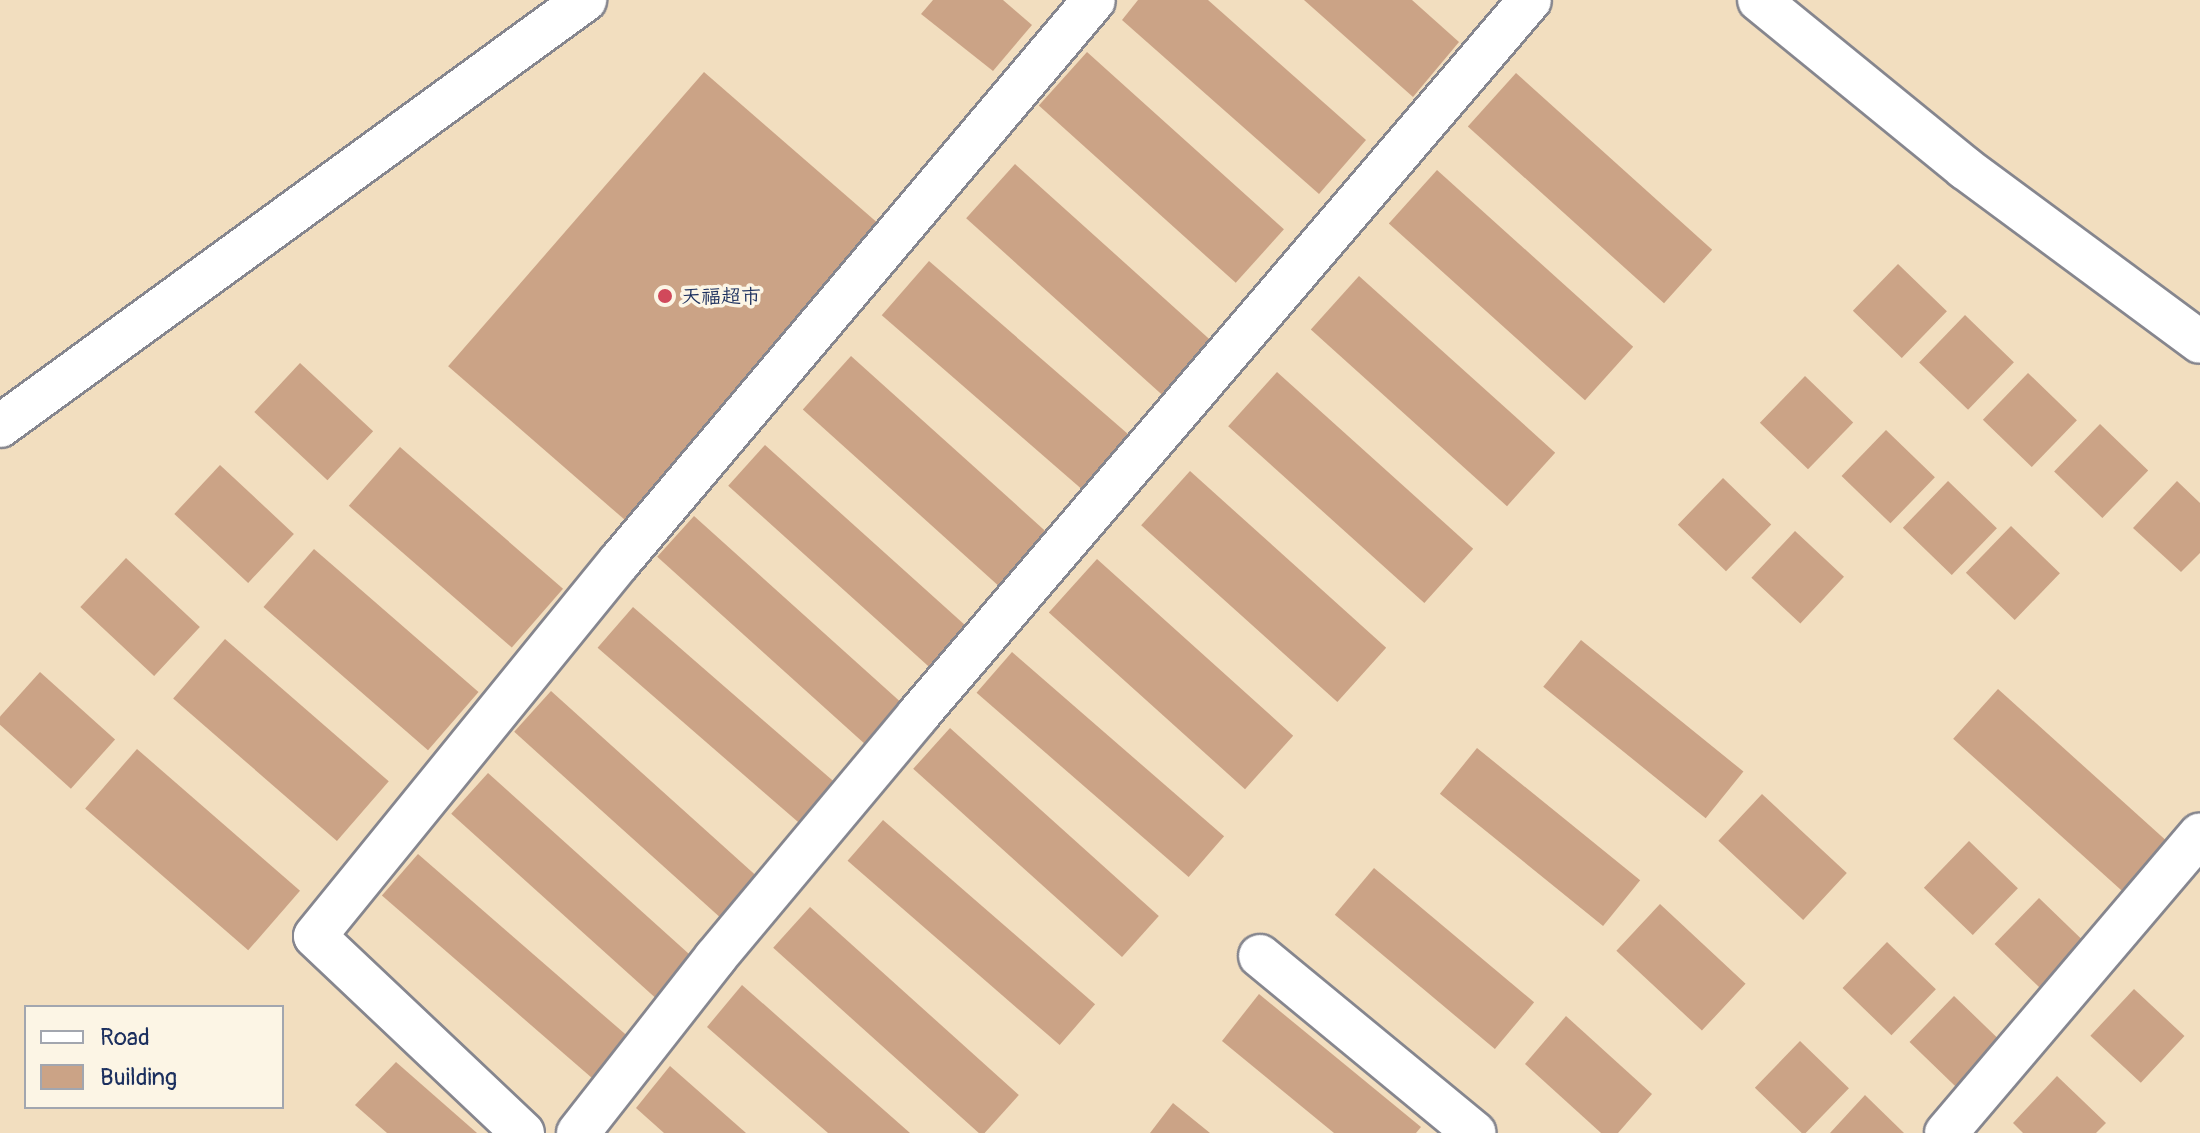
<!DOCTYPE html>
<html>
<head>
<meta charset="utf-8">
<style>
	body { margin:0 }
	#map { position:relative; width:2200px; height:1133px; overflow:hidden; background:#f2debf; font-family:Pangolin,"LXGW WenKai TC",sans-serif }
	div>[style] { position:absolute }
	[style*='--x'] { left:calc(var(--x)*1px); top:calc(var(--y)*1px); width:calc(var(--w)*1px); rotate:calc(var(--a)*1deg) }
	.building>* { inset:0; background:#cba386; transform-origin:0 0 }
	.roads { filter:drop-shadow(2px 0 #86868e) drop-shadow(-2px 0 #86868e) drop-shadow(0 2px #86868e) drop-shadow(0 -2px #86868e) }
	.minor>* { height:42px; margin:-21px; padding:0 21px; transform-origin:21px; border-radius:21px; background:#fff }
	.dots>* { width:22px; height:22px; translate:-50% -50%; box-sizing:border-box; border:4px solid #fcf5e5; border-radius:50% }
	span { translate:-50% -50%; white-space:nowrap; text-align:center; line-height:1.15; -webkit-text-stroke:7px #fcf5e5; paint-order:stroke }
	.poi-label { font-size:20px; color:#1b2f5e }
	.left { translate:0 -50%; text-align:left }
	.legend { position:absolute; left:24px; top:1005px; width:260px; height:104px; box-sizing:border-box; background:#fcf5e5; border:2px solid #a2a6af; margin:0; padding:10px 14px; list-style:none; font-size:24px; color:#1b2f5e }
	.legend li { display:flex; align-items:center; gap:16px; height:40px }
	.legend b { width:40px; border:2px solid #a2a6af }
</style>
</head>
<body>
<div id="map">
	<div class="building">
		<i style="clip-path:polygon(933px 0,1003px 0,1032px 25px,993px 71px,921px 14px)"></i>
		<i style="clip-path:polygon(1138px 0,1208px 0,1366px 140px,1319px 194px,1122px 20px)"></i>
		<i style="clip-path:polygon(1304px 0,1412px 0,1459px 42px,1413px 97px)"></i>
		<i style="left:1087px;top:52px;width:265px;height:72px;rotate:42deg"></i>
		<i style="left:704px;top:72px;width:234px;height:390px;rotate:41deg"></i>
		<i style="left:1516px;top:73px;width:264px;height:72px;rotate:42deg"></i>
		<i style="left:1015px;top:164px;width:264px;height:73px;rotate:42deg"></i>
		<i style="left:1437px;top:170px;width:264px;height:72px;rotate:42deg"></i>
		<i style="left:929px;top:261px;width:264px;height:72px;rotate:41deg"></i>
		<i style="left:1898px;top:264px;width:68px;height:65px;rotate:44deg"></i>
		<i style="left:1359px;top:276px;width:264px;height:72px;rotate:42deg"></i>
		<i style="left:1965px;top:315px;width:68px;height:66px;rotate:44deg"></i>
		<i style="left:851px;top:356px;width:264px;height:72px;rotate:42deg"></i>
		<i style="left:300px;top:363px;width:100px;height:67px;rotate:43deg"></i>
		<i style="left:1277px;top:372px;width:264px;height:73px;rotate:42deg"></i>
		<i style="left:2028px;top:373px;width:68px;height:65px;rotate:44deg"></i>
		<i style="left:1805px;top:376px;width:67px;height:65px;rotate:44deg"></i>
		<i style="left:2100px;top:424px;width:67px;height:66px;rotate:44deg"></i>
		<i style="left:1886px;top:430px;width:68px;height:64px;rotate:44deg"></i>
		<i style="left:765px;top:445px;width:281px;height:55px;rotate:42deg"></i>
		<i style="left:400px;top:447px;width:216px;height:78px;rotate:41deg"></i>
		<i style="left:220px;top:465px;width:101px;height:67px;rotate:43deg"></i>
		<i style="left:1190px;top:471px;width:264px;height:73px;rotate:42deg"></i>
		<i style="left:1723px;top:478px;width:67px;height:65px;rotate:44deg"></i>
		<i style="left:1948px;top:481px;width:68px;height:65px;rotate:44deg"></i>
		<i style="clip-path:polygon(2177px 481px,2200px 503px,2200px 553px,2181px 572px,2133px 528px)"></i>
		<i style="left:694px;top:516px;width:281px;height:55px;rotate:42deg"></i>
		<i style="left:2011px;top:526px;width:68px;height:65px;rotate:44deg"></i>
		<i style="left:1795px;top:531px;width:67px;height:64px;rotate:43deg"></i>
		<i style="left:314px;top:549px;width:218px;height:77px;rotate:41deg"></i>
		<i style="left:126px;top:558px;width:101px;height:67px;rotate:43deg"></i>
		<i style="left:1097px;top:559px;width:264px;height:72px;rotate:42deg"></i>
		<i style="left:633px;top:607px;width:281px;height:54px;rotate:41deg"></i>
		<i style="left:225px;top:639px;width:217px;height:79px;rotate:41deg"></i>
		<i style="left:1581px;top:640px;width:209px;height:60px;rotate:39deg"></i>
		<i style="left:1012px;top:652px;width:281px;height:54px;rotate:41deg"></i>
		<i style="left:40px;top:672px;width:101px;height:66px;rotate:42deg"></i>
		<i style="left:1998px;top:689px;width:227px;height:67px;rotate:42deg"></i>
		<i style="left:551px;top:691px;width:281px;height:55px;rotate:42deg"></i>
		<i style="left:950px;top:728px;width:281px;height:55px;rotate:42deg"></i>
		<i style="left:1477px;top:748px;width:210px;height:59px;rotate:39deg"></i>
		<i style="left:137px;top:749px;width:216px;height:79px;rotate:41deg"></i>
		<i style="left:488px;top:773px;width:281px;height:55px;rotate:42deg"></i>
		<i style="left:1762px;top:794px;width:116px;height:64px;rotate:43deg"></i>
		<i style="left:883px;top:820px;width:281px;height:54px;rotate:41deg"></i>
		<i style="left:1969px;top:841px;width:68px;height:65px;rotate:44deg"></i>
		<i style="left:418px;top:854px;width:281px;height:55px;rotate:41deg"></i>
		<i style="left:1374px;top:868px;width:209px;height:61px;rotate:40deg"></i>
		<i style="left:2039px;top:898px;width:68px;height:64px;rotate:44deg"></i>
		<i style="left:1660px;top:904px;width:117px;height:64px;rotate:43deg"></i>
		<i style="left:810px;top:907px;width:281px;height:55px;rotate:42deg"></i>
		<i style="left:1887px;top:942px;width:68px;height:64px;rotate:44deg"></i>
		<i style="clip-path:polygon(742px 985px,910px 1133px,828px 1133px,707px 1027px)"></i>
		<i style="left:2134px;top:989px;width:69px;height:64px;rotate:43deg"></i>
		<i style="clip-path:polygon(1259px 994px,1421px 1127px,1416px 1133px,1334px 1133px,1222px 1041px)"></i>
		<i style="left:1954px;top:996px;width:68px;height:64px;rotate:44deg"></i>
		<i style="clip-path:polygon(1566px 1016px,1652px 1094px,1618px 1133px,1601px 1133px,1525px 1064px)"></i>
		<i style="left:1800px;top:1041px;width:68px;height:65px;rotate:44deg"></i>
		<i style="clip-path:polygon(396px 1062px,477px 1133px,387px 1133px,355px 1105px)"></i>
		<i style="clip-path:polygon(670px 1066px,746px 1133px,664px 1133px,636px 1108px)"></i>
		<i style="clip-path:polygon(2057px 1076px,2106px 1123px,2096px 1133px,2023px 1133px,2013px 1123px)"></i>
		<i style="clip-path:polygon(1865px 1095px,1904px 1133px,1830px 1133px)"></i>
		<i style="clip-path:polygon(1173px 1103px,1210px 1133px,1150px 1133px)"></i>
	</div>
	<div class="roads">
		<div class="minor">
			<i style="--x:1759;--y:0;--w:266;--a:39.2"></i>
			<i style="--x:1965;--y:168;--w:292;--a:36.5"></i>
			<i style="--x:0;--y:426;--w:724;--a:-36.06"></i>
			<i style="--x:1260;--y:956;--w:278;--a:39.5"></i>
			<i style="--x:523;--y:1133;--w:286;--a:-136.6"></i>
			<i style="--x:315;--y:936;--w:483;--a:-50.9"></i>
			<i style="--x:620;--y:561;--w:734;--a:-49.8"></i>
			<i style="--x:578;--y:1133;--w:222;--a:-51.9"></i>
			<i style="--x:715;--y:958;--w:317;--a:-50.1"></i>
			<i style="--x:918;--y:715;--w:941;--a:-49.44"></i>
			<i style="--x:1946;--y:1133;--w:392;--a:-49.6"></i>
		</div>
	</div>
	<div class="dots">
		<i style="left:665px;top:296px;background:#d1495b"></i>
	</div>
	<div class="poi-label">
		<span class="left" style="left:681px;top:296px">天福超市</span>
	</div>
	<ul class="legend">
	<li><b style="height:10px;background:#fff"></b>Road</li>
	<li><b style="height:22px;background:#cba386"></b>Building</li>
	</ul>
</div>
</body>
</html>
